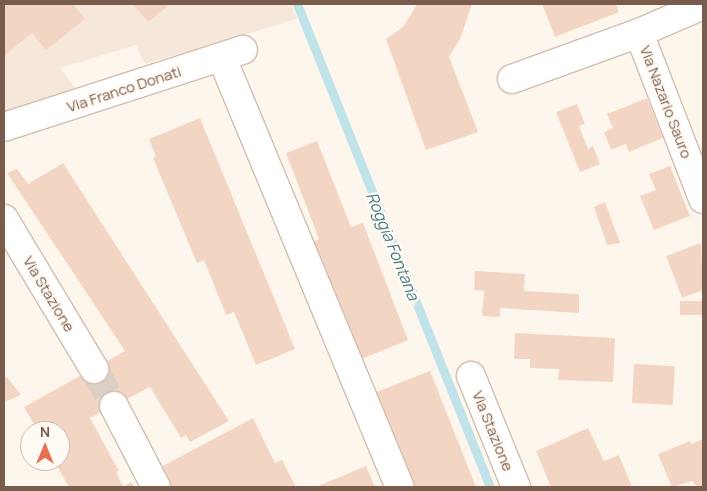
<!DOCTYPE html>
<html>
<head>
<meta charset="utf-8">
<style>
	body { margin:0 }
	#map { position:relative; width:707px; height:491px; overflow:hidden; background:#fdf6ec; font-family:Manrope,sans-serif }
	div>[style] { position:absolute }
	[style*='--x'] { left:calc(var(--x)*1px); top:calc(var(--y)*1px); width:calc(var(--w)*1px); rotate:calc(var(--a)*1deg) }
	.residential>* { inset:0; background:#f5e8da }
	.stream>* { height:9px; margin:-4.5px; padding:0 4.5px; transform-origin:4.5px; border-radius:4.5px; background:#bfe3e8 }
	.building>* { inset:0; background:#f3d5c3; transform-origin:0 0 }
	.minor-tunnel>* { height:28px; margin-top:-14px; transform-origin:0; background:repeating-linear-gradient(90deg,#dcd0c4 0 28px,transparent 0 42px) }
	.roads { filter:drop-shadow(1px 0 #d1beb0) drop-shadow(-1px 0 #d1beb0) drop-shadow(0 1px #d1beb0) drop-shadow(0 -1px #d1beb0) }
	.minor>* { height:28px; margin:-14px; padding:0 14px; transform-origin:14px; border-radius:14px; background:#fff }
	span { translate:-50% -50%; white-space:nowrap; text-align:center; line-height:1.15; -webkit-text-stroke:5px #fffaf3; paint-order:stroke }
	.street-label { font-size:15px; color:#7a5c4d }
	.water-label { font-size:16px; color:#437c86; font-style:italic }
	.frame { position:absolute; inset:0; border:5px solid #7a5c4d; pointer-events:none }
	.north { position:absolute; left:20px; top:421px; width:50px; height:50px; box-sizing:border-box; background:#fffaf3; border:1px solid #cabbb1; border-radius:50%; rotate:0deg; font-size:14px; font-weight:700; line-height:20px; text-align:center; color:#7a5c4d }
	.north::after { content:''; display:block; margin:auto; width:18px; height:22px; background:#e76f51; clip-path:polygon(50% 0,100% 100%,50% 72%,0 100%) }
</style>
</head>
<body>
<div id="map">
	<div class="residential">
		<i style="clip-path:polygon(4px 4px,291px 4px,297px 19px,145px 64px,136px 45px,60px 68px,76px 89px,4px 112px)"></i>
	</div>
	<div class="stream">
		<i style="--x:297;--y:4;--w:520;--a:68.22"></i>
	</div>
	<div class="building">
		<i style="clip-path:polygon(4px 4px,73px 4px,85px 19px,46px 50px,32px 33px,4px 56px)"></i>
		<i style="clip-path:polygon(133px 4px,170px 4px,148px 22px)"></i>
		<i style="clip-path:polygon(417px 4px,472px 4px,460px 39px,449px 57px,478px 132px,426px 150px,386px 39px,404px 26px)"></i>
		<i style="clip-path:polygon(542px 4px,616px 4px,619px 12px,555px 37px)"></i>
		<i style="clip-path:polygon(647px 98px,663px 138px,629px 152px,626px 144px,611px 150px,604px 132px,613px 128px,607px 114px)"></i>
		<i style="clip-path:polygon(577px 104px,585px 124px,579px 126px,588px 149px,593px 146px,600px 164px,580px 172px,556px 112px)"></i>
		<i style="clip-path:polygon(200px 118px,295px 349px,256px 365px,234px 312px,226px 315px,204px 260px,197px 263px,153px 158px,156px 157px,149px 139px)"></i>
		<i style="clip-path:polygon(317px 141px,351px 227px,363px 223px,408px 340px,359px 360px,314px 241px,319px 239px,286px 153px)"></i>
		<i style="clip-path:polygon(63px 163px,229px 421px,190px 442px,186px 435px,181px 438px,150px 387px,90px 418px,119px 471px,116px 472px,123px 487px,131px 482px,134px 487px,69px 487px,54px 461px,60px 461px,60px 431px,38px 431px,24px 407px,125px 351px,7px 173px,17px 169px,28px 184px)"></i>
		<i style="clip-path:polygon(670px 166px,690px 216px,654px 230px,640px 196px,656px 190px,649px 174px)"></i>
		<i style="clip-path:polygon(605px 202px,620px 243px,607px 245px,594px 207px)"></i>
		<i style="clip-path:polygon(701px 243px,703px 290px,682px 298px,666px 256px)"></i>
		<i style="clip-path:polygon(475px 271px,525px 274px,524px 291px,579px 294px,579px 313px,500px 308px,500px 317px,482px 316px,484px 291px,474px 290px)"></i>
		<i style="left:702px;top:301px;width:14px;height:22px;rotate:90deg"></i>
		<i style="clip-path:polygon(515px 333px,615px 338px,613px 382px,558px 380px,559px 369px,530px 368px,530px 359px,514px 359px)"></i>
		<i style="left:634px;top:364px;width:41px;height:39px;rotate:3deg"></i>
		<i style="clip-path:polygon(430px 371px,476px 487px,411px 487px,374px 393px)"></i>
		<i style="clip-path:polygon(7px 377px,21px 395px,4px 402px,4px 378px)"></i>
		<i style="clip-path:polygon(253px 418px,275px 463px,282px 460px,296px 487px,169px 487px,159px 468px)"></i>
		<i style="clip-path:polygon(588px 428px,604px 461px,619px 455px,632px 487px,551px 487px,536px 451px)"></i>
		<i style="clip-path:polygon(703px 439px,703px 487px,696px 487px,693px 481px,672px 487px,658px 454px,690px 441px,691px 444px)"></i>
		<i style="clip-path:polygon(366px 466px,375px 487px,316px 487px,323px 484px)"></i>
	</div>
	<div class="minor-tunnel">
		<i style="--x:94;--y:369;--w:42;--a:61.6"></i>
	</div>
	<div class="roads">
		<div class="minor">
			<i style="--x:703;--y:5;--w:70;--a:156.4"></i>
			<i style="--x:639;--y:33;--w:178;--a:68.9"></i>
			<i style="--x:222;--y:58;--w:464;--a:67.5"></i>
			<i style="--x:512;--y:79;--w:135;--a:-19.9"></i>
			<i style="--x:4;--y:127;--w:251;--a:-17.9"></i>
			<i style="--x:4;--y:219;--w:175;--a:59"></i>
			<i style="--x:471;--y:376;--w:120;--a:67.9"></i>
			<i style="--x:114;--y:406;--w:91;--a:62.6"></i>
		</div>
	</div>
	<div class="street-label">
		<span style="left:124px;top:89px;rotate:-18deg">Via Franco Donati</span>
		<span style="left:666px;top:102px;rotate:69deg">Via Nazario Sauro</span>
		<span style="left:49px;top:294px;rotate:59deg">Via Stazione</span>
		<span style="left:493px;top:431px;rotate:68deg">Via Stazione</span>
	</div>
	<div class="water-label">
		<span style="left:393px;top:246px;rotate:68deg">Roggia Fontana</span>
	</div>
	<div class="frame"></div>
	<div class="north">N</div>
</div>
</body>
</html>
